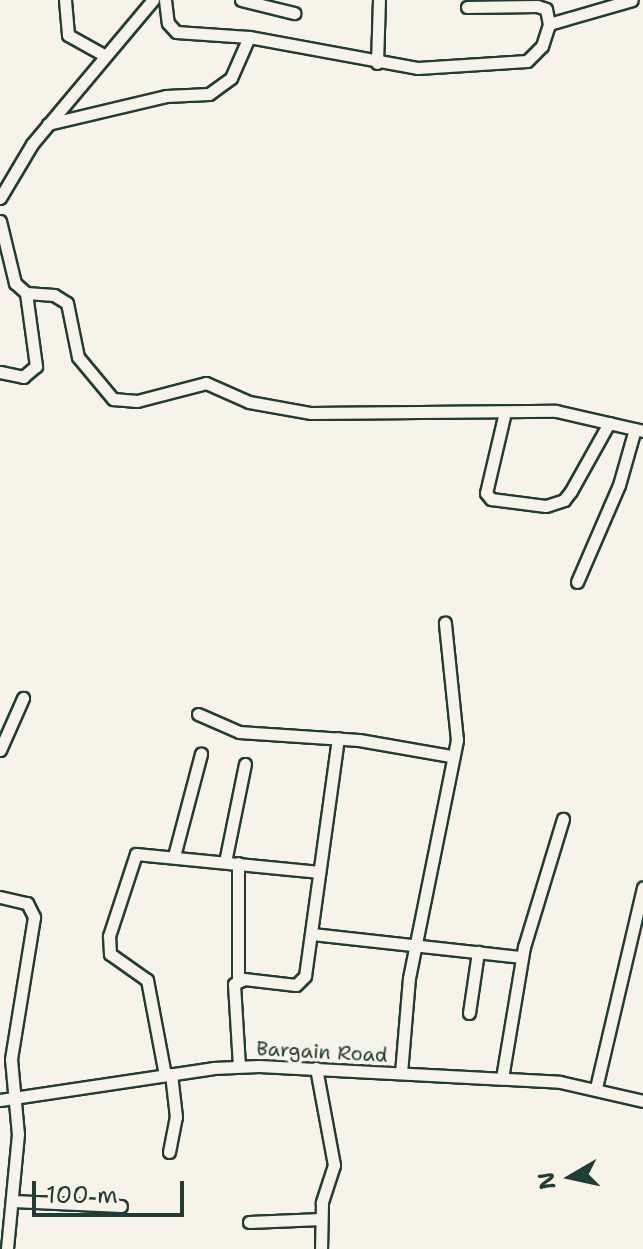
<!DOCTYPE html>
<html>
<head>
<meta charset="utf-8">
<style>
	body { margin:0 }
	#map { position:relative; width:643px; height:1249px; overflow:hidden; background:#f7f3e8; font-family:"Shantell Sans",sans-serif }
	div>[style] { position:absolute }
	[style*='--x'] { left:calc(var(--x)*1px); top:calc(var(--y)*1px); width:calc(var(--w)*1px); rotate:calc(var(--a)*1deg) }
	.roads { filter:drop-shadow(2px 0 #1f3d34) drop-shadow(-2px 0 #1f3d34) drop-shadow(0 2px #1f3d34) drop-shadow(0 -2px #1f3d34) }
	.minor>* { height:11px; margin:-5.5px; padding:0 5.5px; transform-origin:5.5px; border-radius:5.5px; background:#f7f3e8 }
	span { translate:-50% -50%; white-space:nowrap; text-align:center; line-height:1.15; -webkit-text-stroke:7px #f7f3e8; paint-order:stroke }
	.street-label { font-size:20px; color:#1f3d34 }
	.north { position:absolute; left:531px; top:1137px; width:80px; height:80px; -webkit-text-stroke:6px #f7f3e8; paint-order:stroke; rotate:261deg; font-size:22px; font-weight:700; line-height:32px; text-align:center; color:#1f3d34 }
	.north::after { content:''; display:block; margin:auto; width:28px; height:36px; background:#1f3d34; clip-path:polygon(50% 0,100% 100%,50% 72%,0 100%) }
	.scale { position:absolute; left:32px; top:1181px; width:152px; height:36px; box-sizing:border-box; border:4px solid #1f3d34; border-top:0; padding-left:10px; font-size:24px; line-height:28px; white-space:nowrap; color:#1f3d34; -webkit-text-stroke:6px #f7f3e8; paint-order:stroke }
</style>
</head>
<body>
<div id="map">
	<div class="roads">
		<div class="minor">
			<i style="--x:65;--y:0;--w:35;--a:85"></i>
			<i style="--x:68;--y:35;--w:41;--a:29.1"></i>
			<i style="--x:165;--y:0;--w:23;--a:83"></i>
			<i style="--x:168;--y:23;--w:12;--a:48"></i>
			<i style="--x:176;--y:32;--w:73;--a:3.9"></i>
			<i style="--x:249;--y:37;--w:172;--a:10.4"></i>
			<i style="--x:418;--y:68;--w:109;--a:-3.7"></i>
			<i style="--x:527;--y:61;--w:21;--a:-45"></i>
			<i style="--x:542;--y:46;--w:23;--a:-72"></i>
			<i style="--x:549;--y:24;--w:86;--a:-16.1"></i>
			<i style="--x:241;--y:0;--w:55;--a:13.8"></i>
			<i style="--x:467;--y:7;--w:70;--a:-0.8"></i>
			<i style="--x:537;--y:6;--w:9;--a:18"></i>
			<i style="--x:546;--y:9;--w:15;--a:79"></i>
			<i style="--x:377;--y:63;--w:63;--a:-88.2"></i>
			<i style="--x:48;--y:124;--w:121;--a:-13.3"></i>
			<i style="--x:166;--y:96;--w:43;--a:-2.7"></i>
			<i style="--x:209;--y:94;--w:27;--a:-36"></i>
			<i style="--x:231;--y:78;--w:45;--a:-66.3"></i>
			<i style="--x:0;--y:198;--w:63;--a:-59.3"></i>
			<i style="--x:32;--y:144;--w:188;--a:-50"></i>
			<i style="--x:0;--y:221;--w:64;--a:76.4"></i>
			<i style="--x:15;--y:283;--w:15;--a:42"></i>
			<i style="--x:26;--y:293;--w:28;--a:4"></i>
			<i style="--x:54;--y:295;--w:15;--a:32"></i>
			<i style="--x:67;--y:303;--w:55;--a:78.5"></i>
			<i style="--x:78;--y:357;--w:55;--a:50.2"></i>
			<i style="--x:113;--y:399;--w:24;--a:5"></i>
			<i style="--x:137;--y:401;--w:71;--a:-14.6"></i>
			<i style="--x:206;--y:383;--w:47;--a:23.8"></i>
			<i style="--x:249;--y:402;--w:63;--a:10.1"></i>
			<i style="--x:311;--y:413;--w:245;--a:-0.5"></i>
			<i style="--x:556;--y:411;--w:89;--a:12.9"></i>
			<i style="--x:0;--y:372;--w:24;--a:12"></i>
			<i style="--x:23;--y:377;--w:17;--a:-40"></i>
			<i style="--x:36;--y:366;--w:74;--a:-97.8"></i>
			<i style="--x:505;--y:412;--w:83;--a:103.2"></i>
			<i style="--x:486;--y:493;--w:8;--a:50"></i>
			<i style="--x:491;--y:499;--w:55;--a:7.3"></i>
			<i style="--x:546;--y:506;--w:19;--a:-18"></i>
			<i style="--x:564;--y:500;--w:11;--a:-52"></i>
			<i style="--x:571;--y:491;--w:78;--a:-60.8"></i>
			<i style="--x:577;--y:582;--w:106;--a:-66.6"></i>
			<i style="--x:619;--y:485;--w:58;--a:-74.1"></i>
			<i style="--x:198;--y:714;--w:45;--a:23.7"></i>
			<i style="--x:239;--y:732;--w:120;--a:3.8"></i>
			<i style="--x:359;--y:740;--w:93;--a:9.9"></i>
			<i style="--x:0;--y:750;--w:57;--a:-66.1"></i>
			<i style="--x:174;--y:856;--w:106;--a:-75.2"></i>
			<i style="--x:225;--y:862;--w:100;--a:-78.5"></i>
			<i style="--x:0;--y:897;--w:28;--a:13"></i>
			<i style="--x:27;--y:903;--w:16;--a:63"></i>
			<i style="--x:34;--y:917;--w:144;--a:99.2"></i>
			<i style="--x:11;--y:1059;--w:75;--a:84.7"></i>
			<i style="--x:18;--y:1134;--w:116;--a:95.5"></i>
			<i style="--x:312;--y:934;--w:211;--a:6.3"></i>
			<i style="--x:238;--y:980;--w:117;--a:-90"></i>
			<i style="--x:469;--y:1013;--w:62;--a:-81.6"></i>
			<i style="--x:239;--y:1066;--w:82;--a:-93.5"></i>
			<i style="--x:234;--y:984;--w:11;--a:-27"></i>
			<i style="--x:244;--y:979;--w:52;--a:6.6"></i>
			<i style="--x:296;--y:985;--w:13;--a:-45"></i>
			<i style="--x:305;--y:976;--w:240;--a:-82.1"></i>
			<i style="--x:316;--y:1068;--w:99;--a:79.5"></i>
			<i style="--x:334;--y:1165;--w:40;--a:108"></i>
			<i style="--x:322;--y:1203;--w:46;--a:91.2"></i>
			<i style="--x:401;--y:1073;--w:95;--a:-85.2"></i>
			<i style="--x:409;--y:978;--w:243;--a:-78.6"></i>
			<i style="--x:457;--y:740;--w:118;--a:-95.9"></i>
			<i style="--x:165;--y:1075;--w:97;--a:-100.7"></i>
			<i style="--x:147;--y:980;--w:45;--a:-144.9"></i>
			<i style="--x:110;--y:954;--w:18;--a:-93"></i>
			<i style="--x:109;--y:936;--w:86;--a:-71.8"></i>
			<i style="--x:136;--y:854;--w:184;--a:5.6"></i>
			<i style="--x:502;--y:1078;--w:133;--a:-80.5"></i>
			<i style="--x:524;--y:947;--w:134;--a:-73.1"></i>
			<i style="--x:596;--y:1088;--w:206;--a:-76.8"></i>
			<i style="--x:0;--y:1100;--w:215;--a:-8.5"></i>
			<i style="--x:213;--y:1068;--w:46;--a:-2.5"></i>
			<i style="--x:259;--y:1066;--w:301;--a:3"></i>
			<i style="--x:560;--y:1082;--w:85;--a:12.9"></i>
			<i style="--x:169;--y:1152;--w:36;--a:-79"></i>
			<i style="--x:176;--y:1117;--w:43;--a:-96.6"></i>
			<i style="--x:13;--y:1201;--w:108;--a:2.7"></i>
			<i style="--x:249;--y:1222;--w:72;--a:-2.4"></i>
		</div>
	</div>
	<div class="street-label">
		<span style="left:322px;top:1052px;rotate:3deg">Bargain Road</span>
	</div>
	<div class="north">N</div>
	<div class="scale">100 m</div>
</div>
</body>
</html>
